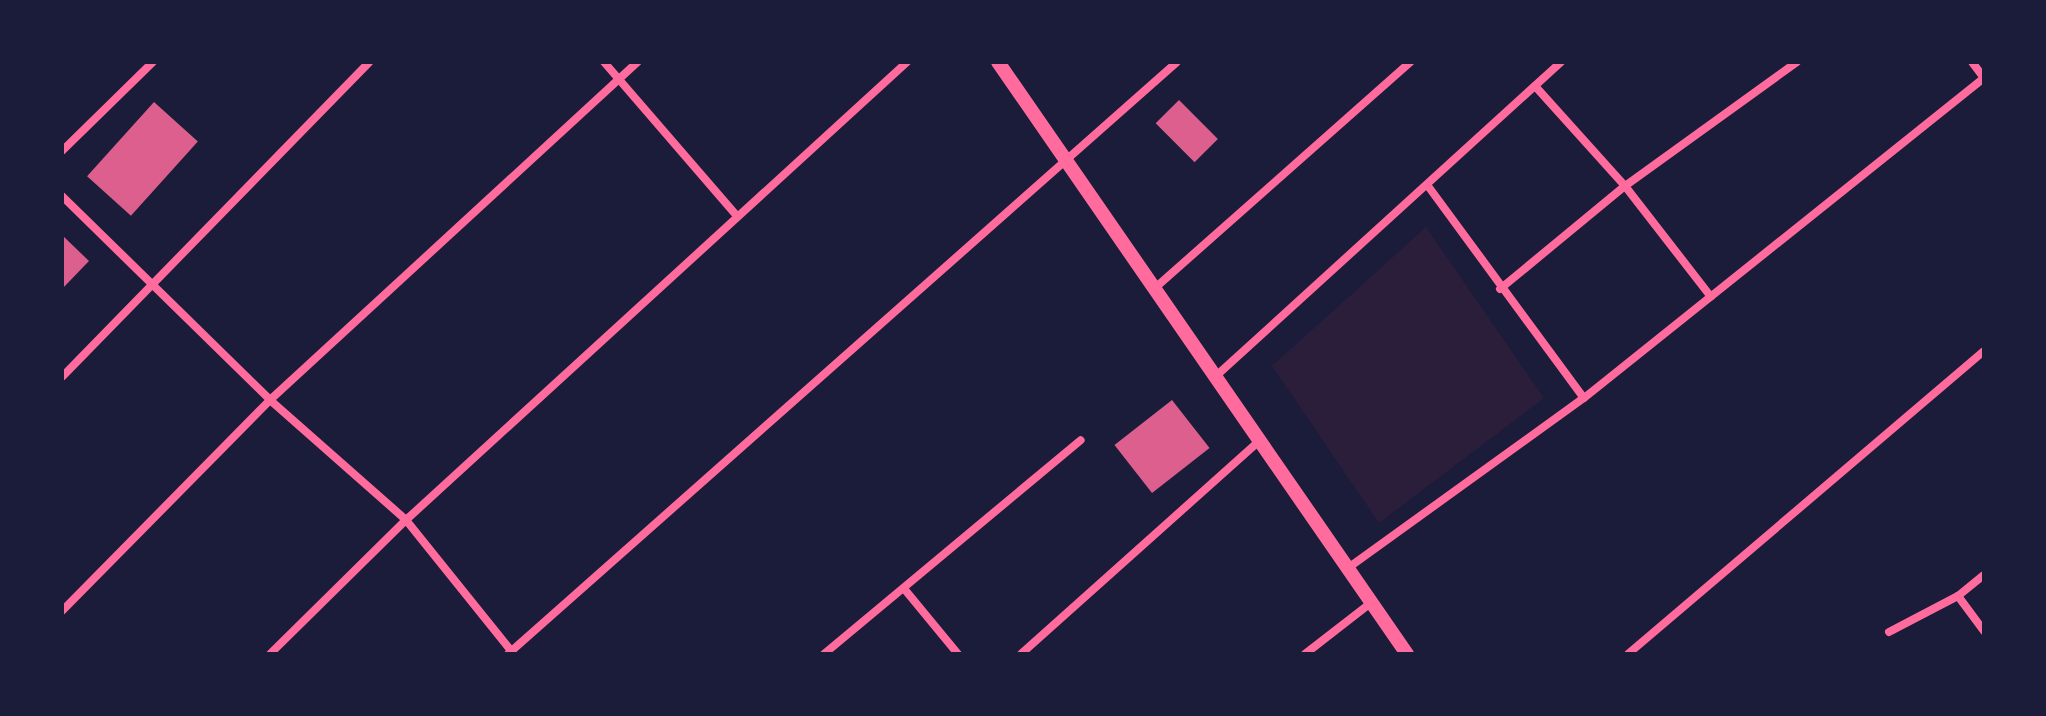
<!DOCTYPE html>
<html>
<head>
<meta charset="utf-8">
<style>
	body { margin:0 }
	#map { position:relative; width:2046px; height:716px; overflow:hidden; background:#1b1b3a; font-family:"PT Serif",serif }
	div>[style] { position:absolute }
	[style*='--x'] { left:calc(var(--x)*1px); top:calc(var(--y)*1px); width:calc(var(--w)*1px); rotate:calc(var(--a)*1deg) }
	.green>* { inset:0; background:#2a1e3b }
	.building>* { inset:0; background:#dd5f8e; transform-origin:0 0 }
	.minor>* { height:8px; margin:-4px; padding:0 4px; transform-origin:4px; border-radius:4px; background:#ff6b9d }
	.tertiary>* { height:14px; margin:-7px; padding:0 7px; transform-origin:7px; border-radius:7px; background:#ff6b9d }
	span { translate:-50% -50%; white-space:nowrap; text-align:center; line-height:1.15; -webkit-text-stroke:8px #1b1b3a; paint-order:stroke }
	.frame { position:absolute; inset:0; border:64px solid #1b1b3a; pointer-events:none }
</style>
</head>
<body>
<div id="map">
	<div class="green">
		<i style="clip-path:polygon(1426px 227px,1544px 398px,1379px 523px,1272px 366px)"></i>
	</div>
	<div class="building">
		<i style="left:1179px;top:100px;width:55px;height:33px;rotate:45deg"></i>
		<i style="left:154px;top:102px;width:59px;height:100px;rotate:42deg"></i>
		<i style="clip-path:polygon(62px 235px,89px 261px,62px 289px)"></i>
		<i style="left:1172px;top:400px;width:61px;height:73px;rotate:52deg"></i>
	</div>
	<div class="minor">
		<i style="--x:604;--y:62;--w:202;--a:49.2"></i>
		<i style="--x:1972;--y:62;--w:20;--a:53"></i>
		<i style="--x:1535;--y:86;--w:135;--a:48"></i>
		<i style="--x:1625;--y:186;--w:140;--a:52.2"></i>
		<i style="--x:62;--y:151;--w:127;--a:-44.4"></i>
		<i style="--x:1428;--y:186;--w:263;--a:53.7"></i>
		<i style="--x:62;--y:196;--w:291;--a:44.4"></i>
		<i style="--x:270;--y:400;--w:181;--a:41.4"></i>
		<i style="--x:406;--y:520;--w:171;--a:51.2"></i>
		<i style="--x:1155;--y:288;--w:341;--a:-41.5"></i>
		<i style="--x:1500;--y:289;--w:162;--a:-39.5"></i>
		<i style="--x:1625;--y:186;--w:212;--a:-35.8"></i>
		<i style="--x:1216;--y:376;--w:466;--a:-42.3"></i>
		<i style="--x:62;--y:377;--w:440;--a:-45.7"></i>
		<i style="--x:1348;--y:568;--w:291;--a:-35.8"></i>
		<i style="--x:1584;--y:398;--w:512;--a:-38.66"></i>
		<i style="--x:906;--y:591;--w:82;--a:50.5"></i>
		<i style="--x:1958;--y:596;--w:44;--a:53.4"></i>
		<i style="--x:62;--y:611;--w:296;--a:-45.4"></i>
		<i style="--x:270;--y:400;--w:500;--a:-42.6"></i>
		<i style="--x:1889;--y:632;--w:78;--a:-27.6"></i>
		<i style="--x:1958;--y:596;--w:33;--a:-39"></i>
		<i style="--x:270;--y:654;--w:191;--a:-44.6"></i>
		<i style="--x:406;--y:520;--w:679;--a:-42.43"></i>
		<i style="--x:508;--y:654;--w:893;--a:-41.51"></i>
		<i style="--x:824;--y:654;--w:334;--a:-39.8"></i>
		<i style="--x:1021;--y:654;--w:321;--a:-41.8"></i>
		<i style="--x:1305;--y:654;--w:85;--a:-37.8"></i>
		<i style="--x:1628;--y:654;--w:467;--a:-40.4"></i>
	</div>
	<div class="tertiary">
		<i style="--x:998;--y:62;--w:720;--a:55.36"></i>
	</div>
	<div class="frame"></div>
</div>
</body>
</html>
